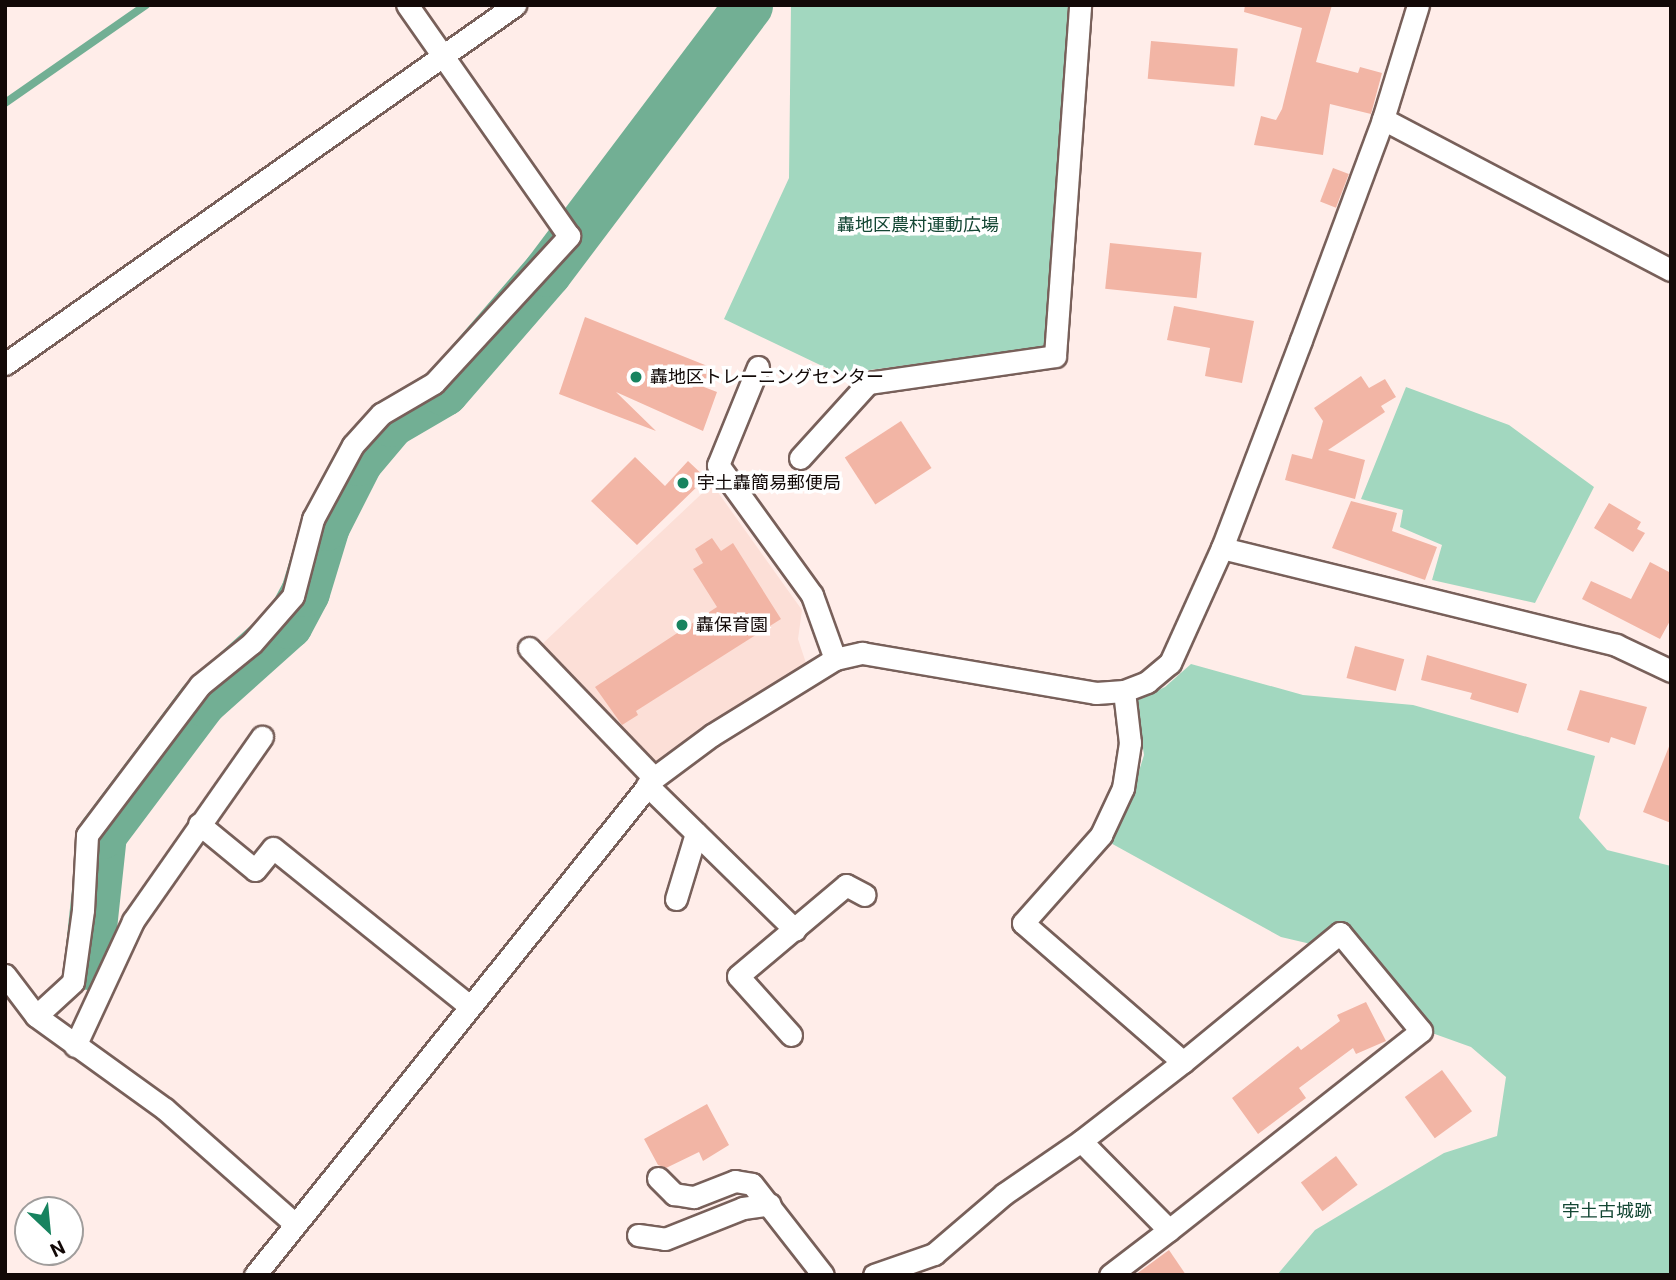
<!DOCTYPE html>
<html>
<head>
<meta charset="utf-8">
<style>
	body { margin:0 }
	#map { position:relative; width:1676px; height:1280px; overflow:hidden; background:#ffede9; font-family:Roboto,"Noto Sans JP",sans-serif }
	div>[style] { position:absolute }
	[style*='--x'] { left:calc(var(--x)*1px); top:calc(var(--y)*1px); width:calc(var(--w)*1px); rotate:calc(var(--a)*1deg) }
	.built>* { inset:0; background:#fcdfd7 }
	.green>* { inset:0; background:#a2d7bf }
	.stream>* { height:8px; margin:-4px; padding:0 4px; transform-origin:4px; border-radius:4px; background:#72af94 }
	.river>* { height:49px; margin:-24.5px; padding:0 24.5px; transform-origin:24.5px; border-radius:24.5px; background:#72af94 }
	.building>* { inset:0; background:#f2b5a5; transform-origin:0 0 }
	.roads { filter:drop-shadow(2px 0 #78605a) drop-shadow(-2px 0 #78605a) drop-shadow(0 2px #78605a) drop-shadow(0 -2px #78605a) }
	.minor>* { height:21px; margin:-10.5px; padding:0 10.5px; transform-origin:10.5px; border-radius:10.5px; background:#fff }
	.dots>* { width:19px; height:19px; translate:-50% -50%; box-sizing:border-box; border:4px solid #fff; border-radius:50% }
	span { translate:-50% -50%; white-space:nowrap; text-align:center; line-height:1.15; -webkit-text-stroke:7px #fff; paint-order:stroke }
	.park-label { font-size:18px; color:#134633 }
	.poi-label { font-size:18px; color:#120907 }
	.left { translate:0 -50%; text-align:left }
	.frame { position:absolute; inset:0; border:7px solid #120907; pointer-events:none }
	.north { position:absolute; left:14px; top:1196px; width:70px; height:70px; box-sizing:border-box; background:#fff; border:2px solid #a09d9c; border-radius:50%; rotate:154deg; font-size:19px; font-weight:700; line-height:28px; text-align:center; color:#120907 }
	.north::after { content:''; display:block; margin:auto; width:24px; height:32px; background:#17835f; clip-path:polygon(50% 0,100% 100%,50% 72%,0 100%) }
</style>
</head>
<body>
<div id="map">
	<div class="built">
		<i style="clip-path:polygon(712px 484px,802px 610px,798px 639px,806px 663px,654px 763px,539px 647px)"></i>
	</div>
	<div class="green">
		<i style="clip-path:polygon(791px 5px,1073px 5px,1047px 347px,839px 374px,724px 319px,789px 178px)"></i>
		<i style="clip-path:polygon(1406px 387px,1509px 425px,1594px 487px,1535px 603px,1432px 580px,1442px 545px,1400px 527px,1403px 510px,1361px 499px)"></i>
		<i style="clip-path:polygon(1191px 664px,1303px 695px,1413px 705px,1595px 756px,1579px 818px,1607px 850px,1671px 866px,1671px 1275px,1277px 1275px,1315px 1230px,1444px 1153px,1497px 1136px,1506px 1077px,1471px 1047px,1432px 1033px,1343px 924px,1315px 945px,1281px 937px,1107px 841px,1130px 800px,1144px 755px,1136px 701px,1165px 687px)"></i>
	</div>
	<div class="stream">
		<i style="--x:5;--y:103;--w:172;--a:-34.8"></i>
	</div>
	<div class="river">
		<i style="--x:88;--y:965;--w:132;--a:-83.9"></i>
		<i style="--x:102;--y:834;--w:166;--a:-53.1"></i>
		<i style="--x:202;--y:701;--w:115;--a:-41.8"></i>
		<i style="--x:288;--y:624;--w:36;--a:-62"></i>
		<i style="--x:305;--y:592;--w:69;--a:-73.1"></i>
		<i style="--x:325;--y:526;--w:73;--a:-63.1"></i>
		<i style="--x:358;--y:461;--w:51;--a:-49.8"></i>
		<i style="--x:391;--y:422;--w:61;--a:-30.3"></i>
		<i style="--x:444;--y:391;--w:157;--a:-49.1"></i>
		<i style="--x:547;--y:272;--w:334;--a:-53"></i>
	</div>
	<div class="building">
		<i style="clip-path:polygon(1245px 5px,1332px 5px,1316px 62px,1358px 73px,1360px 67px,1382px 73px,1371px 114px,1330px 104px,1323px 155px,1254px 145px,1261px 116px,1276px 120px,1282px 109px,1302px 28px,1244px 12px)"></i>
		<i style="left:1151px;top:41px;width:87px;height:38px;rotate:5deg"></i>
		<i style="left:1333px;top:168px;width:17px;height:36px;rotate:21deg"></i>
		<i style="left:1110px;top:243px;width:92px;height:46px;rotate:6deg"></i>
		<i style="clip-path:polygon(1174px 306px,1254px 321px,1242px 383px,1205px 376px,1210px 348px,1167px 340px)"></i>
		<i style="clip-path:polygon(585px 317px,710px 367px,704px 387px,717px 392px,703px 431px,616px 392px,656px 431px,559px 394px)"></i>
		<i style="clip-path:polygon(1361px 376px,1369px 388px,1385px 379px,1396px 397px,1381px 406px,1385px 412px,1328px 450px,1365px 460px,1355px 499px,1285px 480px,1292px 454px,1312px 459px,1323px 421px,1314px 408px)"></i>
		<i style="left:901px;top:421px;width:56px;height:67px;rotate:57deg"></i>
		<i style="clip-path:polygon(635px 457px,665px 486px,688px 461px,706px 478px,637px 545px,591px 501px)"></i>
		<i style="clip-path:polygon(1351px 501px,1397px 513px,1392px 531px,1437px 547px,1425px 580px,1332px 548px)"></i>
		<i style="clip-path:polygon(1609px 503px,1641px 522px,1637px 529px,1645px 533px,1633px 552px,1594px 528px)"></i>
		<i style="clip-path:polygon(712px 538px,721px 551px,733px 543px,781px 619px,636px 711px,638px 715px,622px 725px,595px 687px,717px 607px,693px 569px,703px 563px,695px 549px)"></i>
		<i style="clip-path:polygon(1650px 562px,1671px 573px,1671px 619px,1660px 639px,1582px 599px,1591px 581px,1631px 599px)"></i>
		<i style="left:1355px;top:646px;width:51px;height:33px;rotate:15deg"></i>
		<i style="clip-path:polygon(1427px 655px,1527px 684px,1518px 713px,1470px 699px,1472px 693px,1421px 680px)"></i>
		<i style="clip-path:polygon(1580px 690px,1647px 707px,1635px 745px,1611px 737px,1609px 743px,1567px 730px)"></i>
		<i style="clip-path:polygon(1670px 744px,1671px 744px,1671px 823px,1643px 812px)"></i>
		<i style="clip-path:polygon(1366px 1002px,1386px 1041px,1356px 1054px,1353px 1048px,1299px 1088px,1306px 1098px,1258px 1134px,1232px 1098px,1298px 1046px,1301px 1050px,1340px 1021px,1337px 1015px)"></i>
		<i style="left:1442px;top:1070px;width:51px;height:46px;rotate:54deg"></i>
		<i style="clip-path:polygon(707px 1104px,729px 1145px,703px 1161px,699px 1152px,666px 1168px,658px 1165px,644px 1139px)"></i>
		<i style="left:1336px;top:1156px;width:36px;height:44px;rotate:53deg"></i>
		<i style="clip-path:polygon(1169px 1250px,1186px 1275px,1135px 1275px)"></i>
	</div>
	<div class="roads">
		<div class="minor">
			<i style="--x:1383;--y:119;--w:325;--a:27.7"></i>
			<i style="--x:5;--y:364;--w:624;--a:-35.14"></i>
			<i style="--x:758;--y:367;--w:106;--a:112.2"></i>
			<i style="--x:718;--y:465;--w:160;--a:54.1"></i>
			<i style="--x:812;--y:595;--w:68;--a:70.2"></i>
			<i style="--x:800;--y:458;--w:101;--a:-47.8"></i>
			<i style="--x:868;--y:383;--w:189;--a:-8.2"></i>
			<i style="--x:1055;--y:356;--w:352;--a:-85.9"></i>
			<i style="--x:1222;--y:548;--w:406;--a:13.8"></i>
			<i style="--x:1616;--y:645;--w:61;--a:25.3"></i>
			<i style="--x:529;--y:648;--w:180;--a:46.1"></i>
			<i style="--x:647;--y:785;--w:207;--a:44.4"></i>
			<i style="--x:199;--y:824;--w:72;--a:39.4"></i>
			<i style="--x:255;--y:870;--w:28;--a:-51"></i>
			<i style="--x:273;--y:848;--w:250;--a:38.8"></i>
			<i style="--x:676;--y:899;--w:69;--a:-73.1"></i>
			<i style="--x:5;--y:975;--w:51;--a:52.9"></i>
			<i style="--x:36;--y:1016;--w:159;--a:35.8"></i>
			<i style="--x:165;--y:1109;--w:174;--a:41.5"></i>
			<i style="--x:36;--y:1016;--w:50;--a:-42.6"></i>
			<i style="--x:73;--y:982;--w:73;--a:-82.1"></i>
			<i style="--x:83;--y:910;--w:75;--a:-86.9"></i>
			<i style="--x:87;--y:835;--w:188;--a:-53"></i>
			<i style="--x:200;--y:685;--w:67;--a:-38.9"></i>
			<i style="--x:252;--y:643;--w:62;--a:-48.9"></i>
			<i style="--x:293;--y:596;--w:80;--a:-75.4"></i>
			<i style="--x:313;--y:519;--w:84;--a:-61.6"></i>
			<i style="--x:353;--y:445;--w:42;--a:-47.9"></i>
			<i style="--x:381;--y:414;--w:61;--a:-30.3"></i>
			<i style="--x:434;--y:383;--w:200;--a:-47.4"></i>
			<i style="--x:569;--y:236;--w:282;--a:-125"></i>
			<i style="--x:791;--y:1035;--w:79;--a:-131.9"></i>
			<i style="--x:738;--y:976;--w:141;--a:-40.1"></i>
			<i style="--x:846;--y:885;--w:21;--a:28"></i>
			<i style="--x:75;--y:1046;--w:138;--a:-65.1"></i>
			<i style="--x:133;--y:921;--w:225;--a:-55"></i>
			<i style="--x:658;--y:1178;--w:23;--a:45"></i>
			<i style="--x:674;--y:1194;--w:20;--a:9"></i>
			<i style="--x:694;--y:1197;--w:44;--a:-21.3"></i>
			<i style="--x:735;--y:1181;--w:17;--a:10"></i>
			<i style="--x:752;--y:1184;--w:115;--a:52"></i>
			<i style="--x:1169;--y:1230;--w:321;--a:-38.3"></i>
			<i style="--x:1421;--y:1031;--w:127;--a:-129.6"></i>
			<i style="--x:1340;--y:933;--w:203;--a:140.6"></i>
			<i style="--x:638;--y:1235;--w:27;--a:8"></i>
			<i style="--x:665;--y:1239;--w:84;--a:-21.7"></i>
			<i style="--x:743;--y:1208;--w:27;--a:-8"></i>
			<i style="--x:255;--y:1275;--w:637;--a:-51.24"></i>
			<i style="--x:654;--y:778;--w:72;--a:-36.6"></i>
			<i style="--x:712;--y:735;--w:145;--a:-31.7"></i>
			<i style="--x:835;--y:659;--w:28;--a:-13"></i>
			<i style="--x:862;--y:653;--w:237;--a:9.7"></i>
			<i style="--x:1096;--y:693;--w:28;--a:-4"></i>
			<i style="--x:1124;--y:691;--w:25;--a:-21"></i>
			<i style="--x:1147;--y:682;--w:30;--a:-40"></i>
			<i style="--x:1170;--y:663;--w:126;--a:-65.7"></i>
			<i style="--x:1222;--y:548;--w:222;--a:-69.2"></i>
			<i style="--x:1301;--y:340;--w:236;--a:-69.6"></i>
			<i style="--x:1383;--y:119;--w:119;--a:-72.9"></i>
			<i style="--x:874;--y:1275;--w:64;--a:-19.3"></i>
			<i style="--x:934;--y:1254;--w:92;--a:-40.6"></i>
			<i style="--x:1004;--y:1194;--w:93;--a:-34.5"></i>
			<i style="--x:1110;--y:1275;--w:74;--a:-37.3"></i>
			<i style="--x:1169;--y:1230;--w:125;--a:-134.7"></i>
			<i style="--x:1081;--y:1141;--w:129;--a:-37.8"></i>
			<i style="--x:1183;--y:1062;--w:212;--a:-139"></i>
			<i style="--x:1023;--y:923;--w:118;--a:-48.4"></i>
			<i style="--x:1101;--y:835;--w:52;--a:-64.9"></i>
			<i style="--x:1123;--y:788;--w:46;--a:-81.2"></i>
			<i style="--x:1130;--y:743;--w:52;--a:-96.6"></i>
		</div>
	</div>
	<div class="dots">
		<i style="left:636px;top:377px;background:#17835f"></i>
		<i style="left:683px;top:483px;background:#17835f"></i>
		<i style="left:682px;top:625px;background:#17835f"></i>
	</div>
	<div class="park-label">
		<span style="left:918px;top:225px">轟地区農村運動広場</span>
		<span style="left:1607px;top:1211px">宇土古城跡</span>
	</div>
	<div class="poi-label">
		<span class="left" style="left:650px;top:377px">轟地区トレーニングセンター</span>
		<span class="left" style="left:697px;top:483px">宇土轟簡易郵便局</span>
		<span class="left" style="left:696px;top:625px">轟保育園</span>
	</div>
	<div class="frame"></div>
	<div class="north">N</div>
</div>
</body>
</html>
